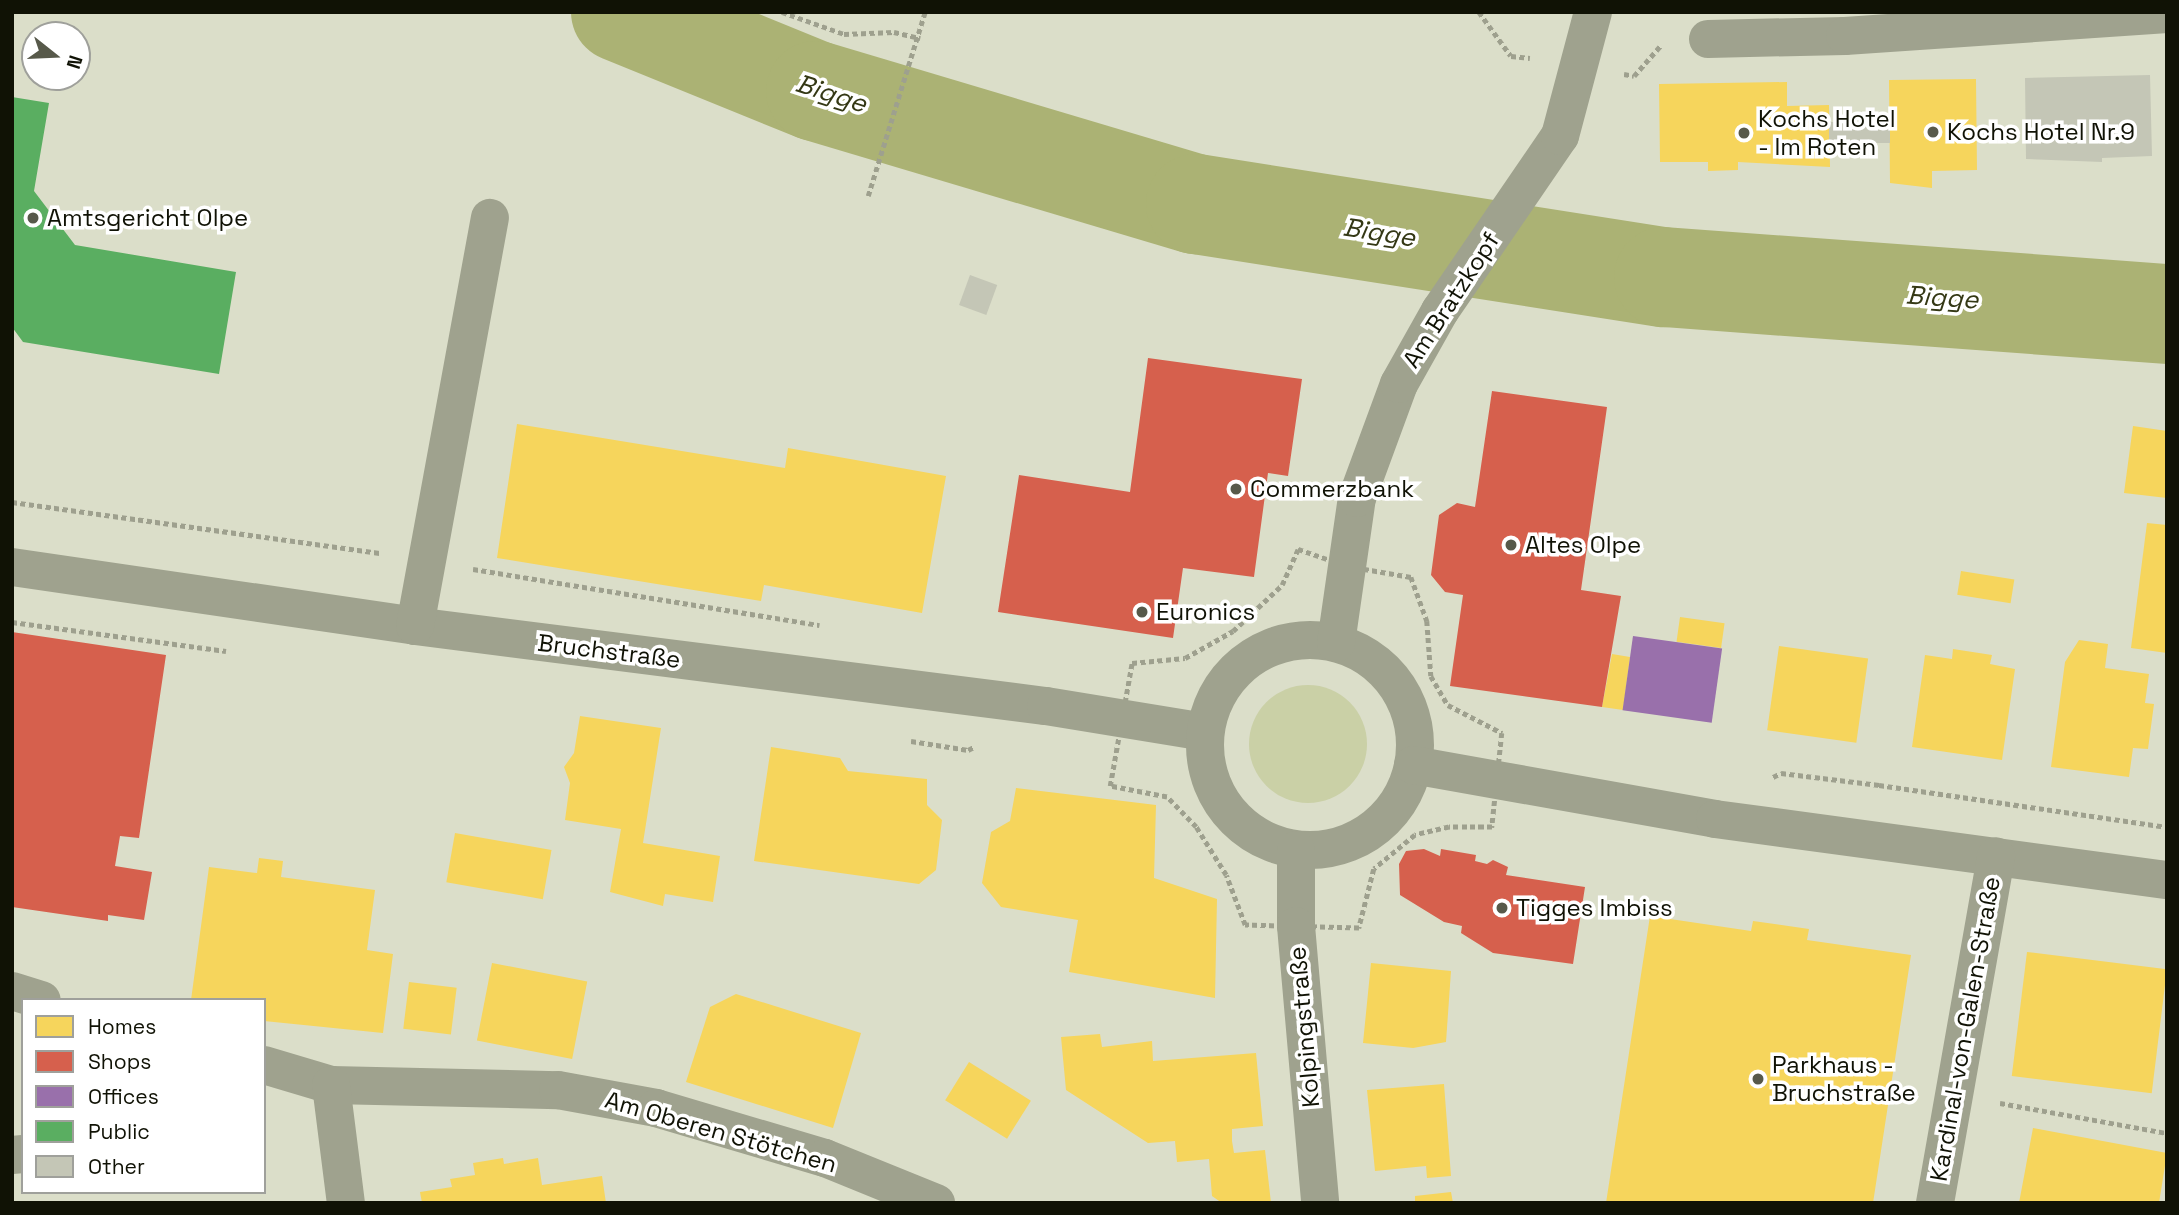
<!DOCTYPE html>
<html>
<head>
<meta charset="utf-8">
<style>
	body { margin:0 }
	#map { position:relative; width:2179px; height:1215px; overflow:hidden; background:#dbdec9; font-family:"Space Grotesk",sans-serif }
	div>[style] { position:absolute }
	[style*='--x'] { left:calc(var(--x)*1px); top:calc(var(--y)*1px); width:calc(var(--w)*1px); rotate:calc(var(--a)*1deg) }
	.green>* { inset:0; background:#cad0a6 }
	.round { border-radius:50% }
	.homes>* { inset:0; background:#f6d55c; transform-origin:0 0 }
	.shops>* { inset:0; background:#d6604d }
	.offices>* { inset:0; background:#9970ab; transform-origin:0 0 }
	.public>* { inset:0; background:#5aae61 }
	.river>* { height:100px; margin:-50px; padding:0 50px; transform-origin:50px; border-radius:50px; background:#abb274 }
	.building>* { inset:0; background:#c4c6b6; transform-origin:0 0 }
	.path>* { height:4.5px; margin-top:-2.25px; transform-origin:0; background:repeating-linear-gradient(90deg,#9ea08e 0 5px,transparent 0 8.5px) }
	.minor>* { height:38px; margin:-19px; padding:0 19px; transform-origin:19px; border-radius:19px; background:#9fa28e }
	.minor>.ring { margin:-19px; padding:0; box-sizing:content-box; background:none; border:38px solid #9fa28e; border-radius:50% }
	.dots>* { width:19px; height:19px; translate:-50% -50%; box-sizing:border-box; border:4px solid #fff; border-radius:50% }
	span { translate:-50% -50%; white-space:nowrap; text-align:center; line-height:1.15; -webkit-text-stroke:7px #fff; paint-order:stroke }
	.poi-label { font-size:24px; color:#101205 }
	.left { translate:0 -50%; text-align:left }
	.street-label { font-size:24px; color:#101205 }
	.water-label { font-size:26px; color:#343815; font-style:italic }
	.frame { position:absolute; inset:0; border:14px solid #101205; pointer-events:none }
	.legend { position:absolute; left:21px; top:998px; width:245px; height:196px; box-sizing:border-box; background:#fff; border:2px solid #9fa09b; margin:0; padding:9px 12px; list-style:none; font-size:21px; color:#101205 }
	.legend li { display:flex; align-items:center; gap:14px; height:35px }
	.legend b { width:35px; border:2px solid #9fa09b }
	.north { position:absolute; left:21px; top:21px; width:70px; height:70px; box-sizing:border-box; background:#fff; border:2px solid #9fa09b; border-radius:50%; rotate:108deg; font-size:19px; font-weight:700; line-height:28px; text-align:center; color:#101205 }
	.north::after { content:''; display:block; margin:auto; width:24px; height:32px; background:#57594a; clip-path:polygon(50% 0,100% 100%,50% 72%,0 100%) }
</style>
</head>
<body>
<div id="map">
	<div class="green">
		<i class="round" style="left:1249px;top:685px;width:118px;height:118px"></i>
	</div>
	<div class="homes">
		<i style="clip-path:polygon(1976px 79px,1977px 170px,1932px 171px,1932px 188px,1890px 183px,1889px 80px)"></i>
		<i style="clip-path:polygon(1787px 82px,1787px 106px,1829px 105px,1830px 167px,1738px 162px,1738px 170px,1708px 171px,1708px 162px,1660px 162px,1659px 84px)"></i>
		<i style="clip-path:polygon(517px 424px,785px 468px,788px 448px,946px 476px,922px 613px,764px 585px,761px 601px,497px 558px)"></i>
		<i style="clip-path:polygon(2133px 426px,2167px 431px,2167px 498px,2124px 493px)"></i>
		<i style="clip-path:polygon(2147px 523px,2167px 525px,2167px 653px,2131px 648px)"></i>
		<i style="left:1961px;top:571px;width:54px;height:24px;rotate:9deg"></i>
		<i style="left:1680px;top:617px;width:45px;height:25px;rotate:8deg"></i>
		<i style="clip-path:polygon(2079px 640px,2108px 644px,2105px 668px,2149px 674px,2145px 703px,2154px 704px,2148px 749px,2133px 748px,2129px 777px,2051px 767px,2065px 662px)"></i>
		<i style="left:1779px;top:646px;width:90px;height:85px;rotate:8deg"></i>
		<i style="clip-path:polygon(1953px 649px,1992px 655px,1990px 664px,2015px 669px,2002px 760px,1912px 747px,1925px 655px,1952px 659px)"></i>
		<i style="clip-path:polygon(1612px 654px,1630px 657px,1623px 710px,1602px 707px)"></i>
		<i style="clip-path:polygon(580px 716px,661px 728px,643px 843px,720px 856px,713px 902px,665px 894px,663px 906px,610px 892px,621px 829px,565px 820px,570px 783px,564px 767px,574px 753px)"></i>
		<i style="clip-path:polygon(771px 747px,840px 758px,848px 771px,927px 779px,927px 805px,942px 820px,936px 870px,919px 884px,754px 861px)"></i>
		<i style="clip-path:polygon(1016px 788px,1156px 805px,1154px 878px,1217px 899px,1215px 998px,1069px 972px,1078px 920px,1001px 907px,982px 883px,991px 832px,1010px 821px)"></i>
		<i style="left:455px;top:833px;width:98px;height:50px;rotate:10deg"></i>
		<i style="clip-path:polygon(259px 858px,283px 861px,281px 877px,375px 890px,367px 950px,393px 954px,383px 1033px,264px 1021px,264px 1000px,191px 1000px,209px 867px,257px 873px)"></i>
		<i style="clip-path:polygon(1650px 916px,1751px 931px,1753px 921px,1809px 929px,1807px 940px,1911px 955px,1873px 1203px,1606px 1203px)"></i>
		<i style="left:2027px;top:952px;width:141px;height:125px;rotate:7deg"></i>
		<i style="left:492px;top:963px;width:97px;height:79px;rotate:11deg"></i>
		<i style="clip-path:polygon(1371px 963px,1451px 971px,1446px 1042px,1413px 1048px,1363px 1043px)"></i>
		<i style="left:409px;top:982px;width:48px;height:47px;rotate:7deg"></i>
		<i style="clip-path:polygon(736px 994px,861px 1033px,833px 1128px,686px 1082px,710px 1007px)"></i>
		<i style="clip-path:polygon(1100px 1034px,1102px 1047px,1152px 1041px,1153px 1061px,1256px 1053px,1263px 1126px,1232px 1129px,1232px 1141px,1234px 1153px,1265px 1150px,1271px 1203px,1222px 1203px,1212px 1196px,1209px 1159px,1177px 1162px,1175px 1141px,1148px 1143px,1066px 1090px,1061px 1037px)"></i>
		<i style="left:969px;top:1062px;width:73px;height:45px;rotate:32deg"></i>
		<i style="clip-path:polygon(1444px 1084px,1451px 1176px,1427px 1178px,1426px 1166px,1375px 1171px,1367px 1090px)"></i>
		<i style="clip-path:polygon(2033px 1128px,2167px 1153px,2159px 1203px,2019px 1203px)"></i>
		<i style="clip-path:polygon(503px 1158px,504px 1164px,538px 1158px,542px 1185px,602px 1176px,606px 1203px,422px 1203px,420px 1192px,452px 1187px,450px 1179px,475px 1175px,473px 1163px)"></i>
		<i style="clip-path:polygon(1451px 1192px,1453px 1203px,1415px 1203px,1415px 1196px)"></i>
	</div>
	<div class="shops">
		<i style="clip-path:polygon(1148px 358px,1302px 379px,1288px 476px,1268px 473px,1254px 577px,1183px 568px,1173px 638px,998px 612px,1019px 475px,1130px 492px)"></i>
		<i style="clip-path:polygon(1492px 391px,1607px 407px,1581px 590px,1621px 596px,1602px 707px,1450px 686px,1463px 595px,1445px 592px,1431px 575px,1439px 515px,1457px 503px,1475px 507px)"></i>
		<i style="clip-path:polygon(12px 632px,166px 655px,139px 838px,120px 836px,115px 866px,152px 872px,144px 920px,108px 915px,108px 921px,12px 907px)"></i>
		<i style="clip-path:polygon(1424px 849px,1440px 856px,1441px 849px,1476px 855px,1475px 861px,1487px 864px,1493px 860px,1508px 867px,1506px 875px,1585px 887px,1573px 964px,1493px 953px,1461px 933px,1462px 926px,1444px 922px,1400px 895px,1399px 864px,1406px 851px)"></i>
	</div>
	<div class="offices">
		<i style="left:1633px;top:636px;width:90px;height:75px;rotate:8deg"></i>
	</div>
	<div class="public">
		<i style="clip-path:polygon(12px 97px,49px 103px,34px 191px,75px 245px,236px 272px,219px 374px,23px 342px,12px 327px)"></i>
	</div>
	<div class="river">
		<i style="--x:621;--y:12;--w:210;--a:22.1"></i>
		<i style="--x:816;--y:91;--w:396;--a:16.6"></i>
		<i style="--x:1196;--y:204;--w:474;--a:8.9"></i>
		<i style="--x:1664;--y:277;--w:504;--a:4.21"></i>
	</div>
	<div class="building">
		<i style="clip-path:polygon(2150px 75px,2152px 156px,2102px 158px,2102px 162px,2026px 159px,2025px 78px)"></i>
		<i style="left:1890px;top:122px;width:21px;height:61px;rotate:90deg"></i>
		<i style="left:970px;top:275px;width:29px;height:32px;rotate:20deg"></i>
	</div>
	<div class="path">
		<i style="--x:782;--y:12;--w:66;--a:19.5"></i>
		<i style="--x:844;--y:34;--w:50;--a:-2.3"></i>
		<i style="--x:894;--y:32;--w:27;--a:13"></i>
		<i style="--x:1479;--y:12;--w:54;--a:54"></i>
		<i style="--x:1511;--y:56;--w:19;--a:6"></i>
		<i style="--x:1624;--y:74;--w:10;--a:11"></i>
		<i style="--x:1634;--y:76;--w:41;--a:-48.9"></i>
		<i style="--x:868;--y:196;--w:193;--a:-72.8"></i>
		<i style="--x:12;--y:502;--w:373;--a:7.9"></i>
		<i style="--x:1298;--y:549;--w:52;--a:19.1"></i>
		<i style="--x:1347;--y:566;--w:65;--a:9.8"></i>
		<i style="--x:1411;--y:577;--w:47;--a:70"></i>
		<i style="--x:1427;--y:621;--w:55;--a:85.8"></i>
		<i style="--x:1431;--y:676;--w:34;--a:60"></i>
		<i style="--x:1448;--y:705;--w:61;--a:27.4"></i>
		<i style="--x:1502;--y:733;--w:95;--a:96.1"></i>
		<i style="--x:1492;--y:827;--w:43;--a:180"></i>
		<i style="--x:1449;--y:827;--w:35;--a:167"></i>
		<i style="--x:1415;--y:835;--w:53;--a:140.3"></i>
		<i style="--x:1374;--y:869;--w:61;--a:104.3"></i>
		<i style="--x:1359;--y:928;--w:114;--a:-178.5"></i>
		<i style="--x:1245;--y:925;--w:53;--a:-110.8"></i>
		<i style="--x:1226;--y:875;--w:57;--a:-122"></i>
		<i style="--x:1196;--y:827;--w:42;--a:-134"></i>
		<i style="--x:1167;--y:797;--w:58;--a:-169.1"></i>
		<i style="--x:1110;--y:786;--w:125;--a:-79.9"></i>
		<i style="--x:1132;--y:663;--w:53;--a:-5.4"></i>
		<i style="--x:1185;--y:658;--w:55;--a:-29.4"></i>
		<i style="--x:1233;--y:631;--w:67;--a:-43.2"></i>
		<i style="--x:1282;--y:585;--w:39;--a:-66"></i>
		<i style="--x:473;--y:569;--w:351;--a:9.2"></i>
		<i style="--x:12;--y:622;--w:216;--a:7.7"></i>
		<i style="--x:911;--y:741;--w:58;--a:9"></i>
		<i style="--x:968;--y:750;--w:7;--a:-27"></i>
		<i style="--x:1773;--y:777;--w:9;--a:-27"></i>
		<i style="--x:1781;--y:773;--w:99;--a:7"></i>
		<i style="--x:1879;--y:785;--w:291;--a:8.3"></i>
		<i style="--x:2000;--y:1103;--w:170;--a:10.2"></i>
	</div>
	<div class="minor">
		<i style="--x:1708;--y:39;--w:137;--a:-1.3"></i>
		<i style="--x:1845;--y:36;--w:323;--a:-3.9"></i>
		<i style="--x:12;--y:567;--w:407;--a:8.3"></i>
		<i style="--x:415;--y:626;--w:636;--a:7.23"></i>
		<i style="--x:1046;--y:706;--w:161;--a:9.3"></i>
		<i style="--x:415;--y:626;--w:415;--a:-79.6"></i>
		<i class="ring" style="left:1205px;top:640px;width:172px;height:172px"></i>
		<i style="--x:1336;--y:643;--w:147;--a:-81.8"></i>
		<i style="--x:1357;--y:498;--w:121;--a:-69.8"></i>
		<i style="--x:1399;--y:384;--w:84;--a:-60.7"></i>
		<i style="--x:1440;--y:311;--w:212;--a:-55.6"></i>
		<i style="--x:1560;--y:136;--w:128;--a:-75.1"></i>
		<i style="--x:1413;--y:765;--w:307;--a:10.1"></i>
		<i style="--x:1715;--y:819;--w:456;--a:7.7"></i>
		<i style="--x:1296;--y:850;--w:76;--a:90"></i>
		<i style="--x:1296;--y:926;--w:278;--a:85"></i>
		<i style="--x:12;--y:991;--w:31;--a:17"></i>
		<i style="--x:264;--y:1065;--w:70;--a:16.6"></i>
		<i style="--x:331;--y:1085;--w:227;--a:1.3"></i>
		<i style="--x:558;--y:1090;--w:100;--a:10.4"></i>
		<i style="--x:656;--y:1108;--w:176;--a:16.5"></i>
		<i style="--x:825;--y:1158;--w:120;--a:22.1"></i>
		<i style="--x:331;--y:1085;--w:119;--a:82.8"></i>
		<i style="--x:12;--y:1155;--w:11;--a:-5"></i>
		<i style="--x:1935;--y:1203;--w:352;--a:-80"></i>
	</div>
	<div class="dots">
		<i style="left:1933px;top:132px;background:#57594a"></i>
		<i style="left:1744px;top:133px;background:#57594a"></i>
		<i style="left:33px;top:218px;background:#57594a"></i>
		<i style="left:1236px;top:489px;background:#57594a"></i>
		<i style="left:1511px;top:545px;background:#57594a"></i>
		<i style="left:1142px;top:612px;background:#57594a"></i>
		<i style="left:1502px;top:908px;background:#57594a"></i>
		<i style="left:1758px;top:1079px;background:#57594a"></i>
	</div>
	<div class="poi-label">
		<span class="left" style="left:1758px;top:133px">Kochs Hotel<br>- Im Roten</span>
		<span class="left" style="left:1947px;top:132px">Kochs Hotel Nr.9</span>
		<span class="left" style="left:47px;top:218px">Amtsgericht Olpe</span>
		<span class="left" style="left:1250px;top:489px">Commerzbank</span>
		<span class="left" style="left:1525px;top:545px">Altes Olpe</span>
		<span class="left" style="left:1156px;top:612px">Euronics</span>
		<span class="left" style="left:1516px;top:908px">Tigges Imbiss</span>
		<span class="left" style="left:1772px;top:1079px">Parkhaus -<br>Bruchstraße</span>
	</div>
	<div class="street-label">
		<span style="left:1451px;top:300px;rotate:-57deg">Am Bratzkopf</span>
		<span style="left:609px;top:651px;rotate:7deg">Bruchstraße</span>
		<span style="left:1304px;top:1027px;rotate:-95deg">Kolpingstraße</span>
		<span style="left:1965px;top:1029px;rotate:-80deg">Kardinal-von-Galen-Straße</span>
		<span style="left:721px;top:1132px;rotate:16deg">Am Oberen Stötchen</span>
	</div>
	<div class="water-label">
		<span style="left:831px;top:94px;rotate:18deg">Bigge</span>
		<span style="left:1379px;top:233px;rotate:9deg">Bigge</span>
		<span style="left:1942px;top:298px;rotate:4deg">Bigge</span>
	</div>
	<div class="frame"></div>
	<ul class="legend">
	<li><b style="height:19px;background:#f6d55c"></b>Homes</li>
	<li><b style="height:19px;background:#d6604d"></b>Shops</li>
	<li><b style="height:19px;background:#9970ab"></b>Offices</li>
	<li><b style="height:19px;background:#5aae61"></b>Public</li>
	<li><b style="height:19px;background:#c4c6b6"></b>Other</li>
	</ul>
	<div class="north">N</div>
</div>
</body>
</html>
